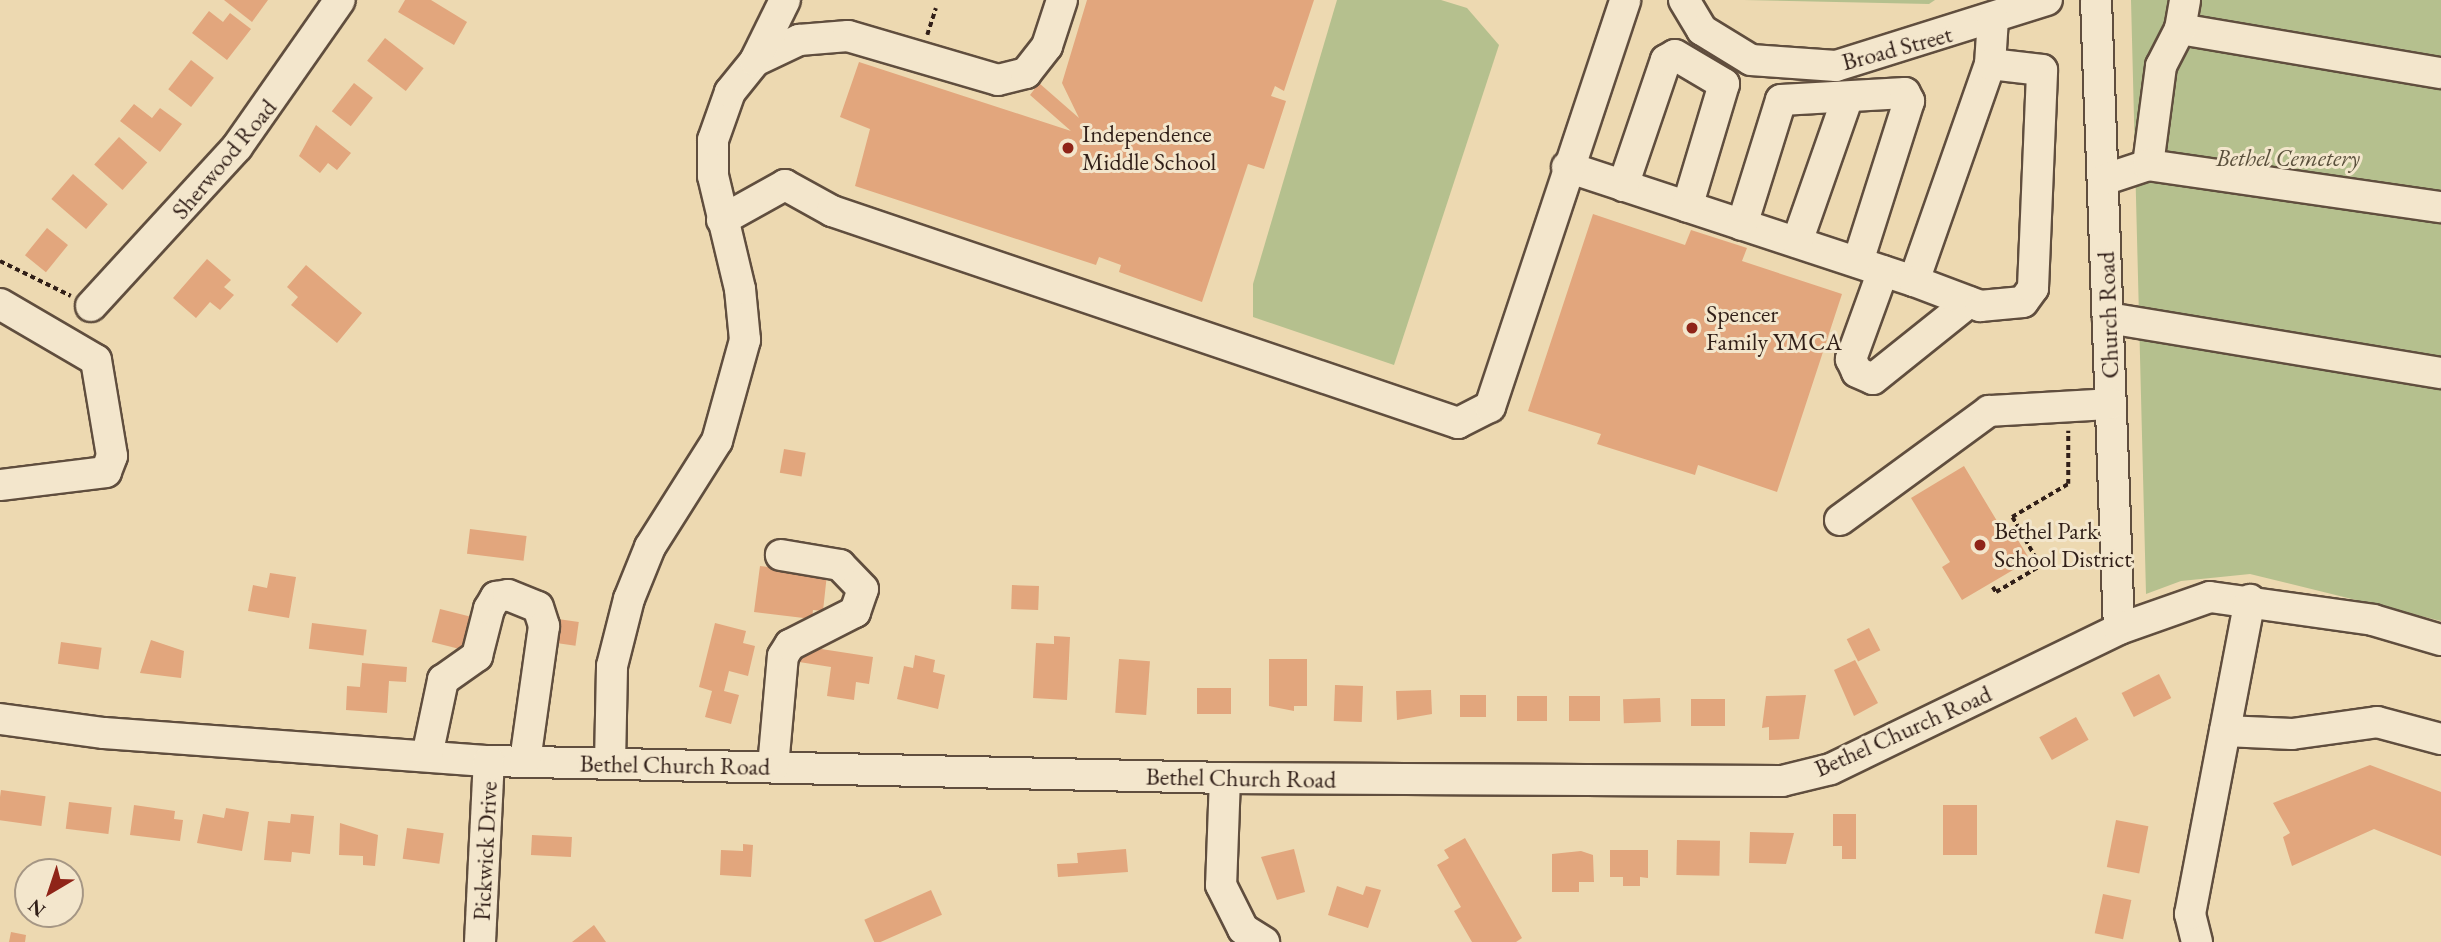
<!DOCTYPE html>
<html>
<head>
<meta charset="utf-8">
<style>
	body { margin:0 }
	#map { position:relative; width:2441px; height:942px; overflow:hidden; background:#edd9b1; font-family:"EB Garamond",serif }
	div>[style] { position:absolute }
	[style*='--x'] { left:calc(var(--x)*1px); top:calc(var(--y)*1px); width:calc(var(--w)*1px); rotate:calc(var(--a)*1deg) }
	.green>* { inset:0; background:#b5c08e }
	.building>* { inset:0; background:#e2a67d; transform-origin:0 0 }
	.path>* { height:3.5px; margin-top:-1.75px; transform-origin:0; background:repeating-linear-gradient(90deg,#311f18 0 5px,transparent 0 8.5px) }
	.roads { filter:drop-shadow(2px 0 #604e3e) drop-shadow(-2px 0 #604e3e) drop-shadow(0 2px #604e3e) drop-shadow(0 -2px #604e3e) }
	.minor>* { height:30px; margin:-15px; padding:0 15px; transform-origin:15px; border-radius:15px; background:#f3e6cc }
	.dots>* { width:19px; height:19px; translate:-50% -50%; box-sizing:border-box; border:4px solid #f3e6cc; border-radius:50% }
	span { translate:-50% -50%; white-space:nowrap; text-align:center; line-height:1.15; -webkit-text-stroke:6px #f3e6cc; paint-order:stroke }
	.street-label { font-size:24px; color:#311f18 }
	.poi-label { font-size:24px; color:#311f18 }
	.left { translate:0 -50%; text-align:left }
	.park-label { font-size:24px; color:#594f3b; font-style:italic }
	.north { position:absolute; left:14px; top:858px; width:70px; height:70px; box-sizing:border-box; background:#f3e6cc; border:2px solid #a59684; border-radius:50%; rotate:219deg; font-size:19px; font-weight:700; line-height:28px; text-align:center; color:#311f18 }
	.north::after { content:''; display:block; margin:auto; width:24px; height:32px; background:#8f2418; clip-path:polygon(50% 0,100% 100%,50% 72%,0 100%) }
</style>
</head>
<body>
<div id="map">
	<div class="green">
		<i style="clip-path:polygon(1337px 0,1441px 0,1467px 8px,1499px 45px,1394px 365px,1253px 317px,1253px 284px)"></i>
		<i style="clip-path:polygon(1744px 0,1935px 0,1929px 4px)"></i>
		<i style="clip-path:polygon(2131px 0,2441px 0,2441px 621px,2250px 574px,2181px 581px,2146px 594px)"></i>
	</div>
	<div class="building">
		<i style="clip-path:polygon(224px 0,268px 0,252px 22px)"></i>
		<i style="clip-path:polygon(405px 0,431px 0,467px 22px,454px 45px,398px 12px)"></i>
		<i style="clip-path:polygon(1087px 0,1314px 0,1284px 91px,1275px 86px,1271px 96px,1286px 101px,1264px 169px,1248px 164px,1202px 302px,1119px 272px,1121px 265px,1099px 257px,1096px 265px,855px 186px,870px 129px,840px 117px,859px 62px,1071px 131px,1030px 95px,1039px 83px,1079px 118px,1062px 83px)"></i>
		<i style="clip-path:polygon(209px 11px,223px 22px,230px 13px,251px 29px,227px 60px,192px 33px)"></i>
		<i style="left:385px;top:38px;width:49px;height:29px;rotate:38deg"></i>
		<i style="left:191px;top:60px;width:29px;height:37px;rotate:38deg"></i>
		<i style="left:354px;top:83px;width:24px;height:36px;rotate:38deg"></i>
		<i style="clip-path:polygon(134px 104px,152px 118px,160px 108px,182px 124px,160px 152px,120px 121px)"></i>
		<i style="clip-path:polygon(316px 125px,351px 153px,337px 170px,328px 163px,320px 173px,299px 156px)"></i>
		<i style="left:119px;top:137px;width:38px;height:37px;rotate:42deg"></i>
		<i style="left:73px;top:174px;width:46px;height:33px;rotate:41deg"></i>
		<i style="clip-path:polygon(1593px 214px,1685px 245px,1691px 230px,1747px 248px,1742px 261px,1842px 294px,1777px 492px,1698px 465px,1695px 475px,1597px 444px,1601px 434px,1528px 411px)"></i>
		<i style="left:47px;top:228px;width:27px;height:35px;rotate:39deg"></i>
		<i style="clip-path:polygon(207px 259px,231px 280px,224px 287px,234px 295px,220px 310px,210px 302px,196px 318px,173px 298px)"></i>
		<i style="clip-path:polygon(306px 265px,362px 313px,337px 343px,291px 305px,298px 297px,287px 287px)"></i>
		<i style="left:784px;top:449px;width:22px;height:24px;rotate:10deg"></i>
		<i style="clip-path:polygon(1964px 466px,2003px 531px,2010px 527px,2030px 560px,1962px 600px,1942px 567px,1950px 562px,1911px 498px)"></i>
		<i style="left:470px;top:529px;width:57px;height:25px;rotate:7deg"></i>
		<i style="clip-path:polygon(760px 566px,827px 574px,823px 611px,813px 610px,812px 619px,754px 612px)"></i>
		<i style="clip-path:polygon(270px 573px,296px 577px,289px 618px,248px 611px,253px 585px,267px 588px)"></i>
		<i style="left:1012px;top:585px;width:27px;height:24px;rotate:2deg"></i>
		<i style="left:440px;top:609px;width:36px;height:34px;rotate:14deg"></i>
		<i style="left:558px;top:619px;width:21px;height:24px;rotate:8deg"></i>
		<i style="left:312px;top:623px;width:55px;height:26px;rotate:7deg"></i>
		<i style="clip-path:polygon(715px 623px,746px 631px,743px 643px,755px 646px,748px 676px,729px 671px,724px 691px,739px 695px,731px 724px,705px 717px,712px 691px,699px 687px)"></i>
		<i style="left:1869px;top:628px;width:25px;height:25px;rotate:63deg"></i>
		<i style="clip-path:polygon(1054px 636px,1070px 637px,1067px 700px,1033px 698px,1036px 643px,1054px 644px)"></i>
		<i style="clip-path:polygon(151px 640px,184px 651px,181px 678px,140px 673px)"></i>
		<i style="left:61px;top:642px;width:41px;height:22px;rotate:8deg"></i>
		<i style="clip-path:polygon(802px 646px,873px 657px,869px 684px,856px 682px,854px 700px,827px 696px,831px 667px,799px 662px)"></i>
		<i style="clip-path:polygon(915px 655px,935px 660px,933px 672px,945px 675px,938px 709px,897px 699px,904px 666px,913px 668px)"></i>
		<i style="left:1119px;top:659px;width:31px;height:54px;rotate:4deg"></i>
		<i style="clip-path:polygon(1269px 659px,1307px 659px,1307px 706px,1294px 706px,1294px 711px,1269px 706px)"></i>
		<i style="clip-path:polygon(1855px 660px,1878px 703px,1854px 716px,1834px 670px)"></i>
		<i style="clip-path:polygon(362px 663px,407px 667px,406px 682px,389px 681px,387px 713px,346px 710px,347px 686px,360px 687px)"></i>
		<i style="left:2159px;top:674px;width:27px;height:42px;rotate:63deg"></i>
		<i style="left:1335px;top:685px;width:28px;height:36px;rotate:2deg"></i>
		<i style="left:1197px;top:688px;width:34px;height:26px"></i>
		<i style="clip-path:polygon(1431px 690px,1432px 714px,1397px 720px,1396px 691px)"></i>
		<i style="left:1460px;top:695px;width:26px;height:22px"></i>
		<i style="clip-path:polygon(1806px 695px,1799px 739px,1769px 740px,1769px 727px,1762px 728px,1766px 696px)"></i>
		<i style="left:1517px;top:696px;width:30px;height:25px"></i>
		<i style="left:1569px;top:696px;width:31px;height:25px"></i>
		<i style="left:1660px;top:698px;width:24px;height:37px;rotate:88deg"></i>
		<i style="left:1691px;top:699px;width:34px;height:27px"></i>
		<i style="left:2076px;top:717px;width:26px;height:42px;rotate:61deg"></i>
		<i style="clip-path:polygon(2370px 765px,2441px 792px,2441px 856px,2374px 829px,2292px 866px,2283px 837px,2290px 833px,2273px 803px)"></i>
		<i style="left:1px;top:790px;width:45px;height:30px;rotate:8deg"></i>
		<i style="left:69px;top:802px;width:43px;height:27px;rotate:7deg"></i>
		<i style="clip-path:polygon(134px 805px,175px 811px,174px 819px,183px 820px,180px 841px,130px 835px)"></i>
		<i style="left:1943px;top:805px;width:34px;height:50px"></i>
		<i style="clip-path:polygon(226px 808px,249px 812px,242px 851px,197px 843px,203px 814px,224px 818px)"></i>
		<i style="clip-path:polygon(291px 814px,314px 816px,310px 854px,292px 852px,291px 862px,264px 860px,268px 821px,290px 823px)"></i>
		<i style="clip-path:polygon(1833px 814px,1856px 814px,1856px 859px,1842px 859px,1842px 846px,1833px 846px)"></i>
		<i style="left:2116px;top:820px;width:33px;height:48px;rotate:11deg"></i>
		<i style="clip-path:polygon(340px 823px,378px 835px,375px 866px,363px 865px,363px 856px,339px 855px)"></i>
		<i style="left:407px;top:828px;width:37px;height:31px;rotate:8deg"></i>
		<i style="clip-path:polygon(1750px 832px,1794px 833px,1786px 864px,1749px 863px)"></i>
		<i style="left:532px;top:835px;width:40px;height:20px;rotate:3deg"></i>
		<i style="clip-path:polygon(1465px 838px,1522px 938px,1516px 942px,1472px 942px,1454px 911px,1461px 907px,1437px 865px,1449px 858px,1444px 850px)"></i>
		<i style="left:1677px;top:840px;width:43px;height:35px;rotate:1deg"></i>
		<i style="clip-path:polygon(743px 844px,753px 845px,751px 877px,720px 875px,721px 850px,743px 851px)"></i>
		<i style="clip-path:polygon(1126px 849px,1128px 872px,1058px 877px,1057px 864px,1078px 863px,1077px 853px)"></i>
		<i style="clip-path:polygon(1294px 849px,1305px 892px,1277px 900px,1261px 857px)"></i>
		<i style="clip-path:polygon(1610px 850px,1648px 850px,1648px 878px,1640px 877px,1640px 886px,1623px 886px,1623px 877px,1610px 877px)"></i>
		<i style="clip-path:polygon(1581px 851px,1593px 855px,1594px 882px,1579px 882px,1579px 892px,1552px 892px,1552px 854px)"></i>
		<i style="clip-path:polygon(1337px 886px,1363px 895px,1366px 886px,1381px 890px,1368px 928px,1328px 915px)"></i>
		<i style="left:931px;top:890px;width:27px;height:73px;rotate:66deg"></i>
		<i style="left:2103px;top:894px;width:29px;height:40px;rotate:12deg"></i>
		<i style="clip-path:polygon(594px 925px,606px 942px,572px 942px)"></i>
		<i style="clip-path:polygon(11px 932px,26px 935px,25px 942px,9px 942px)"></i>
	</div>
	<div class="path">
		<i style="--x:927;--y:35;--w:28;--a:-72"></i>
		<i style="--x:0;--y:261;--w:79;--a:26.2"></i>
		<i style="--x:1993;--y:587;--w:6;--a:59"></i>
		<i style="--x:1996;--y:592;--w:51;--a:-30.6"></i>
		<i style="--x:2040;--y:566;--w:56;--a:-119.7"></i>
		<i style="--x:2012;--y:517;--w:65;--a:-30.5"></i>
		<i style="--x:2068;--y:484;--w:53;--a:-90"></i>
	</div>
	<div class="roads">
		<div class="minor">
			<i style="--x:1684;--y:0;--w:35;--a:59"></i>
			<i style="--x:1702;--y:30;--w:57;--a:31.5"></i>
			<i style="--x:1751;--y:60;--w:85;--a:4"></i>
			<i style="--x:1836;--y:66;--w:221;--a:-17.4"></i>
			<i style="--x:2096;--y:0;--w:629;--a:87.91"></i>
			<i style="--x:2180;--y:29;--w:265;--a:9.6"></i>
			<i style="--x:755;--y:61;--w:49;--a:-25.5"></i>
			<i style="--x:799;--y:40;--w:49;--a:-4.7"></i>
			<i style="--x:848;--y:36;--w:156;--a:16.3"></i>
			<i style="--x:998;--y:80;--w:29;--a:-14"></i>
			<i style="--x:1026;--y:73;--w:34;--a:-52"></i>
			<i style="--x:1047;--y:46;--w:48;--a:-71.9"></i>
			<i style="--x:2148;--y:165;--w:100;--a:-82.5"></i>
			<i style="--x:2161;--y:66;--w:42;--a:-62.8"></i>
			<i style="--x:2180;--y:29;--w:29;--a:-80"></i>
			<i style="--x:1567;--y:167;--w:365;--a:18.2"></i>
			<i style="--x:1914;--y:281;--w:230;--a:-70.7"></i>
			<i style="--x:1990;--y:64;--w:45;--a:-86.2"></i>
			<i style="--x:2103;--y:180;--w:47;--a:-18.4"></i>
			<i style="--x:2148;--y:165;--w:296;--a:8.2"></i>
			<i style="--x:1623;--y:186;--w:133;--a:-71.2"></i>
			<i style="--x:1666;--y:60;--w:10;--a:-29"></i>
			<i style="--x:1675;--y:55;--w:57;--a:30.6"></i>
			<i style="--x:1724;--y:84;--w:128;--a:106.7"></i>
			<i style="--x:722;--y:220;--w:72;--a:-29.1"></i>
			<i style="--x:785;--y:185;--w:54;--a:29"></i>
			<i style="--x:832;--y:211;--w:661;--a:18.71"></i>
			<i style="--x:1458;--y:423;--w:36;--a:-27"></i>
			<i style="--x:1490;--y:407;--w:429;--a:-71.6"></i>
			<i style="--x:1742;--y:225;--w:131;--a:-72.7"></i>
			<i style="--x:1781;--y:100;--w:124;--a:-3.2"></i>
			<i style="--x:1905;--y:93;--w:9;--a:63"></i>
			<i style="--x:1909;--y:101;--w:169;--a:107.6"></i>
			<i style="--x:1797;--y:242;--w:151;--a:-70.7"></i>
			<i style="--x:1883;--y:271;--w:94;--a:110"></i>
			<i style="--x:1851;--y:359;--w:14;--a:65"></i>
			<i style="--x:1857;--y:372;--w:17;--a:24"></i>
			<i style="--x:1873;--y:379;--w:123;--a:-38.7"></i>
			<i style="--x:1914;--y:281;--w:71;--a:20.7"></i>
			<i style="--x:1980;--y:306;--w:43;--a:-5.3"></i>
			<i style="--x:2023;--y:302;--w:17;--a:-54"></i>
			<i style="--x:2033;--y:288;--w:218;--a:-87.6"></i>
			<i style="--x:2042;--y:70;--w:52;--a:-173.4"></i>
			<i style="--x:0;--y:304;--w:111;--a:30.3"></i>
			<i style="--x:96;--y:360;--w:97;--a:80.5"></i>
			<i style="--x:112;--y:456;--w:17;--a:111"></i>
			<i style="--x:106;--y:472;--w:107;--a:173"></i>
			<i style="--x:91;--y:306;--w:216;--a:-47.4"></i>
			<i style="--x:237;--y:147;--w:179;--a:-55"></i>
			<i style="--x:2108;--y:318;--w:338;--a:9.4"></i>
			<i style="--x:1840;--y:520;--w:185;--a:-36.2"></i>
			<i style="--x:1989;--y:411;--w:122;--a:-3.3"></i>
			<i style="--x:0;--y:719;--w:105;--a:7.7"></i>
			<i style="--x:104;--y:733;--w:386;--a:4.2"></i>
			<i style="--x:489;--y:761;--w:736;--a:1.32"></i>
			<i style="--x:1225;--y:778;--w:557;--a:0.31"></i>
			<i style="--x:1782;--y:781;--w:50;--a:-13.8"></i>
			<i style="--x:1831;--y:769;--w:320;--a:-25.9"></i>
			<i style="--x:2119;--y:629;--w:96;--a:-19.4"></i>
			<i style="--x:2210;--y:597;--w:165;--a:8"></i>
			<i style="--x:2373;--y:620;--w:71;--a:16.4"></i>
			<i style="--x:2225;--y:731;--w:67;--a:2.6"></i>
			<i style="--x:2292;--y:734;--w:86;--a:-8"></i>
			<i style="--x:2377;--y:722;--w:66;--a:14.9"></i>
			<i style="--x:427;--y:756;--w:78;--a:-78.1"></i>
			<i style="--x:443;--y:680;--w:42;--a:-35.2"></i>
			<i style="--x:477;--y:656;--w:49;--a:-75.7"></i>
			<i style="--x:489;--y:609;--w:14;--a:-60"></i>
			<i style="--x:496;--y:597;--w:12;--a:-9"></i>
			<i style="--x:508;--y:595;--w:32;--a:22"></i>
			<i style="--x:538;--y:607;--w:20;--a:72"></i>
			<i style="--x:544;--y:626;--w:136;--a:98"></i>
			<i style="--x:610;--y:763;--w:97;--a:-88.8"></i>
			<i style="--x:612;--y:666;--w:69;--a:-75.8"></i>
			<i style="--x:629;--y:599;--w:56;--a:-68"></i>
			<i style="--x:650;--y:547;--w:125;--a:-57.7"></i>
			<i style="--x:717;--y:441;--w:105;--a:-74.5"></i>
			<i style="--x:745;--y:340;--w:51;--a:-95.6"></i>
			<i style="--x:740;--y:289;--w:116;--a:-103.4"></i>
			<i style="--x:713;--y:176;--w:36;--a:-90"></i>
			<i style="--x:713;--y:140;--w:51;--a:-70.5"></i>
			<i style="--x:730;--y:92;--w:40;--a:-51"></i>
			<i style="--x:755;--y:61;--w:68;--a:-63.8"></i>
			<i style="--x:773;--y:767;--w:111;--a:-84.9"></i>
			<i style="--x:783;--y:656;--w:13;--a:-58"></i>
			<i style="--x:790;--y:645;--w:73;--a:-26.9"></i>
			<i style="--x:855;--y:612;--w:24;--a:-71"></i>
			<i style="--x:863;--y:589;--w:33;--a:-134"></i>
			<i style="--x:840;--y:565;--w:60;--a:-170.4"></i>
			<i style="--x:1225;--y:778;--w:107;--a:92.1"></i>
			<i style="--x:1221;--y:885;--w:49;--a:63.4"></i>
			<i style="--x:1243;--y:929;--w:25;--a:32"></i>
			<i style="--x:480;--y:942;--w:181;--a:-87.2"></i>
			<i style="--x:2197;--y:942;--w:29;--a:-104"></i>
			<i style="--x:2190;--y:914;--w:320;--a:-79.2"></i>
		</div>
	</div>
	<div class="dots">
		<i style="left:1068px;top:148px;background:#8f2418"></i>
		<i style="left:1692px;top:328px;background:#8f2418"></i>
		<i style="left:1980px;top:545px;background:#8f2418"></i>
	</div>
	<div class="street-label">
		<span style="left:1897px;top:48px;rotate:-15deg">Broad Street</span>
		<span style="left:224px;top:159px;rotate:-50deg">Sherwood Road</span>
		<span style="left:2108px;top:315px;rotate:-92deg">Church Road</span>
		<span style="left:1903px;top:731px;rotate:-24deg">Bethel Church Road</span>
		<span style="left:675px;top:765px;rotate:1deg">Bethel Church Road</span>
		<span style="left:1241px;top:778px;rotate:1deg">Bethel Church Road</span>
		<span style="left:485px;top:851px;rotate:-87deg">Pickwick Drive</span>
	</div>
	<div class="poi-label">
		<span class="left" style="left:1082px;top:148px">Independence<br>Middle School</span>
		<span class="left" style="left:1706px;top:328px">Spencer<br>Family YMCA</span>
		<span class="left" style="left:1994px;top:545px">Bethel Park<br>School District</span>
	</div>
	<div class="park-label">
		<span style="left:2288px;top:158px">Bethel Cemetery</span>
	</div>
	<div class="north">N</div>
</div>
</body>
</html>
